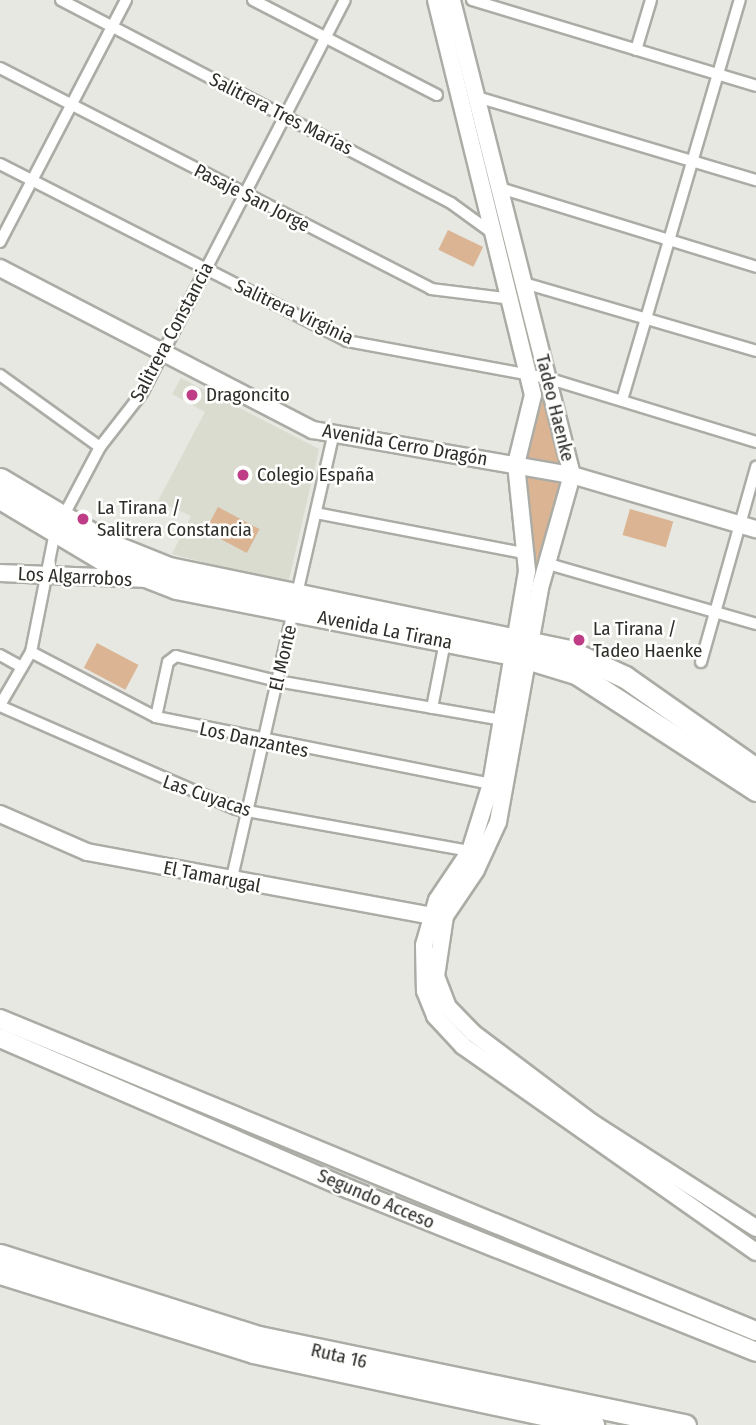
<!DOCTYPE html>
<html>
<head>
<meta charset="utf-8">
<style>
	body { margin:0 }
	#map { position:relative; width:756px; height:1425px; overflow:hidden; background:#e7e8e1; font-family:"Fira Sans Condensed",sans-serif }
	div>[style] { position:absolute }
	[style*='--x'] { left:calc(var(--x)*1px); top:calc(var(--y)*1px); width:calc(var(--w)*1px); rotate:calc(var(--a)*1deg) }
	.built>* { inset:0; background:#dadccf }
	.green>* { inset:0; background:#dbb493; transform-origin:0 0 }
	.roads { filter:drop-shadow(2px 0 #acaca6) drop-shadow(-2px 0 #acaca6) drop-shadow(0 2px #acaca6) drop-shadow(0 -2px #acaca6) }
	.street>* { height:10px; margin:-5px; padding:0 5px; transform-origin:5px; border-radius:5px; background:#fff }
	.secondary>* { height:16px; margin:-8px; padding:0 8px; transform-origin:8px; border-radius:8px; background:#fff }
	.primary>* { height:18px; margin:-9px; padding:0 9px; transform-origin:9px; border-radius:9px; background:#fff }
	.highway>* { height:21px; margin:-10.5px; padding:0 10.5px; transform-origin:10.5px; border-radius:10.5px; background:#fff }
	.dots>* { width:19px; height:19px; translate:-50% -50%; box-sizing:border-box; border:4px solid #fffffe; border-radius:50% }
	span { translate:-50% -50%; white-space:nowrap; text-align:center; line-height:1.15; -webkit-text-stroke:5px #fffffe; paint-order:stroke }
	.street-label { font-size:19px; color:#2e2e2b }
	.poi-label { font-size:19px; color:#2e2e2b }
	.left { translate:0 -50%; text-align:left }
</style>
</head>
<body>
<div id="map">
	<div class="built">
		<i style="clip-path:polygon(181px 378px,319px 449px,288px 584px,172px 554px,191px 516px,158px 501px,205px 412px,172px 394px)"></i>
	</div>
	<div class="green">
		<i style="left:448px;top:230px;width:39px;height:22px;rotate:26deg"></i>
		<i style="clip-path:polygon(544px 394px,564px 466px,526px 460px)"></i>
		<i style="clip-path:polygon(526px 473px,564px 480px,530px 629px,523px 628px,535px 558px)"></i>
		<i style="left:218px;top:507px;width:47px;height:27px;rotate:28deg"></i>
		<i style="left:630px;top:509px;width:45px;height:27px;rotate:16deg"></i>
		<i style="left:97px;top:643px;width:47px;height:28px;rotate:28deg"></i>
	</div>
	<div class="roads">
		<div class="street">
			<i style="--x:61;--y:0;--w:440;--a:27.5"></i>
			<i style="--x:451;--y:203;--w:54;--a:36"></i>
			<i style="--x:253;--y:0;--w:207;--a:27.3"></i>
			<i style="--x:472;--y:0;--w:297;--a:16.8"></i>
			<i style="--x:636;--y:50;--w:52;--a:-73.3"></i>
			<i style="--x:0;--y:68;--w:484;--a:27.1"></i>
			<i style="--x:431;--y:289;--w:82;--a:7"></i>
			<i style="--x:477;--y:97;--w:291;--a:16.6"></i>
			<i style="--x:0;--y:164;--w:390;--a:27"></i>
			<i style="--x:347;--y:341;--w:203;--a:10.5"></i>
			<i style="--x:547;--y:378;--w:219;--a:17"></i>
			<i style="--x:500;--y:188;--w:268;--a:17.1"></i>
			<i style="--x:0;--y:242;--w:273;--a:-62.5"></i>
			<i style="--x:524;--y:283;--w:242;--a:16.3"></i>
			<i style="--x:0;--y:375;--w:123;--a:35.8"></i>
			<i style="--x:622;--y:400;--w:417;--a:-73.6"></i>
			<i style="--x:316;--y:513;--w:216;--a:10.9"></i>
			<i style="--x:545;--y:563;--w:220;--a:16.1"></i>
			<i style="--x:31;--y:652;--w:141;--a:27.5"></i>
			<i style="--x:156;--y:717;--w:342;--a:11.3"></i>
			<i style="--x:0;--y:655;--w:25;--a:29"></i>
			<i style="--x:701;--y:662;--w:203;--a:-74.2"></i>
			<i style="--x:0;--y:705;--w:61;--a:-59.7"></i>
			<i style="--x:31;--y:652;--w:122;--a:-78.7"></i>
			<i style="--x:55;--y:532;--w:96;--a:-62.1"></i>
			<i style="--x:100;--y:447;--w:68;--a:-52.1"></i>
			<i style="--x:142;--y:393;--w:442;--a:-62.7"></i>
			<i style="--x:0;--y:706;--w:257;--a:23.6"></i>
			<i style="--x:236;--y:809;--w:238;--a:10.2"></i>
			<i style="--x:432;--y:708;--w:67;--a:-78.9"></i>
			<i style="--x:156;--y:717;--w:56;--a:-77.7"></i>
			<i style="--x:168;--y:662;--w:10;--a:-37"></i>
			<i style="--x:176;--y:656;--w:104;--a:13.9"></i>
			<i style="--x:277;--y:681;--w:228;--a:9.8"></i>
			<i style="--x:231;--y:882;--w:460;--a:-77.1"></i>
		</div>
		<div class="secondary">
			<i style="--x:436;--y:0;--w:407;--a:76.2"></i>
			<i style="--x:533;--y:395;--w:71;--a:103.8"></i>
			<i style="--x:516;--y:464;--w:108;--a:84.1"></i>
			<i style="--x:527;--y:571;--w:216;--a:99.6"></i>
			<i style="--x:491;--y:784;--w:70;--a:107.4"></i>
			<i style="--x:470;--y:851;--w:59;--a:124"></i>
			<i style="--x:437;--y:900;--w:47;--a:106.1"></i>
			<i style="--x:424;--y:945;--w:46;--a:88.8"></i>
			<i style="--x:425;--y:991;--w:27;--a:68"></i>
			<i style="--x:435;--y:1016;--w:41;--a:47"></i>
			<i style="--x:463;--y:1046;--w:358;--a:35.1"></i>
			<i style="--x:0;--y:268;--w:352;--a:27.4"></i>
			<i style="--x:313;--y:430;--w:263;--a:9.9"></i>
			<i style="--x:572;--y:475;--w:192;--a:16.4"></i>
			<i style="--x:0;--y:573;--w:149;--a:2.3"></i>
			<i style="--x:0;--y:814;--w:95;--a:23.6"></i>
			<i style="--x:87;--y:852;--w:356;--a:10.5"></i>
			<i style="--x:437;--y:917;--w:8;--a:-7"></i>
			<i style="--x:445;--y:916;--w:55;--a:-56"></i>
			<i style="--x:476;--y:870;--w:53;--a:-65.4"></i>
			<i style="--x:498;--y:822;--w:238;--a:-79.8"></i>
			<i style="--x:540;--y:588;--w:117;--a:-74.2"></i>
			<i style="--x:572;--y:475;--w:490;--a:-104.2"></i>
			<i style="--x:445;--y:916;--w:61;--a:98.5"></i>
			<i style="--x:436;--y:976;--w:33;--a:69"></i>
			<i style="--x:448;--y:1007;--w:36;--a:46"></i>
			<i style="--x:473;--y:1033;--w:148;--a:37"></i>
			<i style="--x:591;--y:1122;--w:196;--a:32.7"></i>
		</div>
		<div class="primary">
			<i style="--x:0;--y:1019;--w:818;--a:22.43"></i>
			<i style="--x:0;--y:1038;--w:380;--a:23.4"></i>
			<i style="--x:349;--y:1189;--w:438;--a:21.8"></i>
		</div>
		<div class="highway">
			<i style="--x:0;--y:479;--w:127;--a:30.8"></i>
			<i style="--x:109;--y:544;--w:65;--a:21.8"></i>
			<i style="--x:169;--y:568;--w:409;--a:11.7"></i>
			<i style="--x:569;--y:651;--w:62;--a:24.9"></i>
			<i style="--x:625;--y:677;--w:160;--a:35.1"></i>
			<i style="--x:0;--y:498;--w:119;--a:30.9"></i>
			<i style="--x:102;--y:559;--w:79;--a:21.4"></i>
			<i style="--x:176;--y:588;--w:343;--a:11.1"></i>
			<i style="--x:513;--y:654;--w:66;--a:16.8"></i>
			<i style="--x:576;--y:673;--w:215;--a:33"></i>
			<i style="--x:0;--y:1255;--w:272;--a:17.6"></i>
			<i style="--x:259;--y:1337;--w:435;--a:11.7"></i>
			<i style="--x:0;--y:1273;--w:265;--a:17.3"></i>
			<i style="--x:253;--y:1352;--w:348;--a:12.1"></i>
		</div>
	</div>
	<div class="dots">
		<i style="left:192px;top:395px;background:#be3d86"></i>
		<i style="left:243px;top:475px;background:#be3d86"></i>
		<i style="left:83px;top:519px;background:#be3d86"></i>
		<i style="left:579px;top:640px;background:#be3d86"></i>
	</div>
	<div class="street-label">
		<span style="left:281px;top:114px;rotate:27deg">Salitrera Tres Marías</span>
		<span style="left:252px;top:198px;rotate:27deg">Pasaje San Jorge</span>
		<span style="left:294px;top:312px;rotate:25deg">Salitrera Virginia</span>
		<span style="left:172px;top:332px;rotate:-62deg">Salitrera Constancia</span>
		<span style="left:555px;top:408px;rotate:76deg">Tadeo Haenke</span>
		<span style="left:405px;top:445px;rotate:10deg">Avenida Cerro Dragón</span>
		<span style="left:75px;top:577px;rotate:3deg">Los Algarrobos</span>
		<span style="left:385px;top:630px;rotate:11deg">Avenida La Tirana</span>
		<span style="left:283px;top:658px;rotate:-77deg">El Monte</span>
		<span style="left:254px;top:740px;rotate:12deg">Los Danzantes</span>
		<span style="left:207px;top:796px;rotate:19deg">Las Cuyacas</span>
		<span style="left:212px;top:877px;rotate:11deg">El Tamarugal</span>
		<span style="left:376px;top:1199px;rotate:23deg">Segundo Acceso</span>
		<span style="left:339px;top:1356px;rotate:13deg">Ruta 16</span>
	</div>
	<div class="poi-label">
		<span class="left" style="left:206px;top:395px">Dragoncito</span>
		<span class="left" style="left:257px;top:475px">Colegio España</span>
		<span class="left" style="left:97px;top:519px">La Tirana /<br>Salitrera Constancia</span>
		<span class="left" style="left:593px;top:640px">La Tirana /<br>Tadeo Haenke</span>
	</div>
</div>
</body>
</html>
